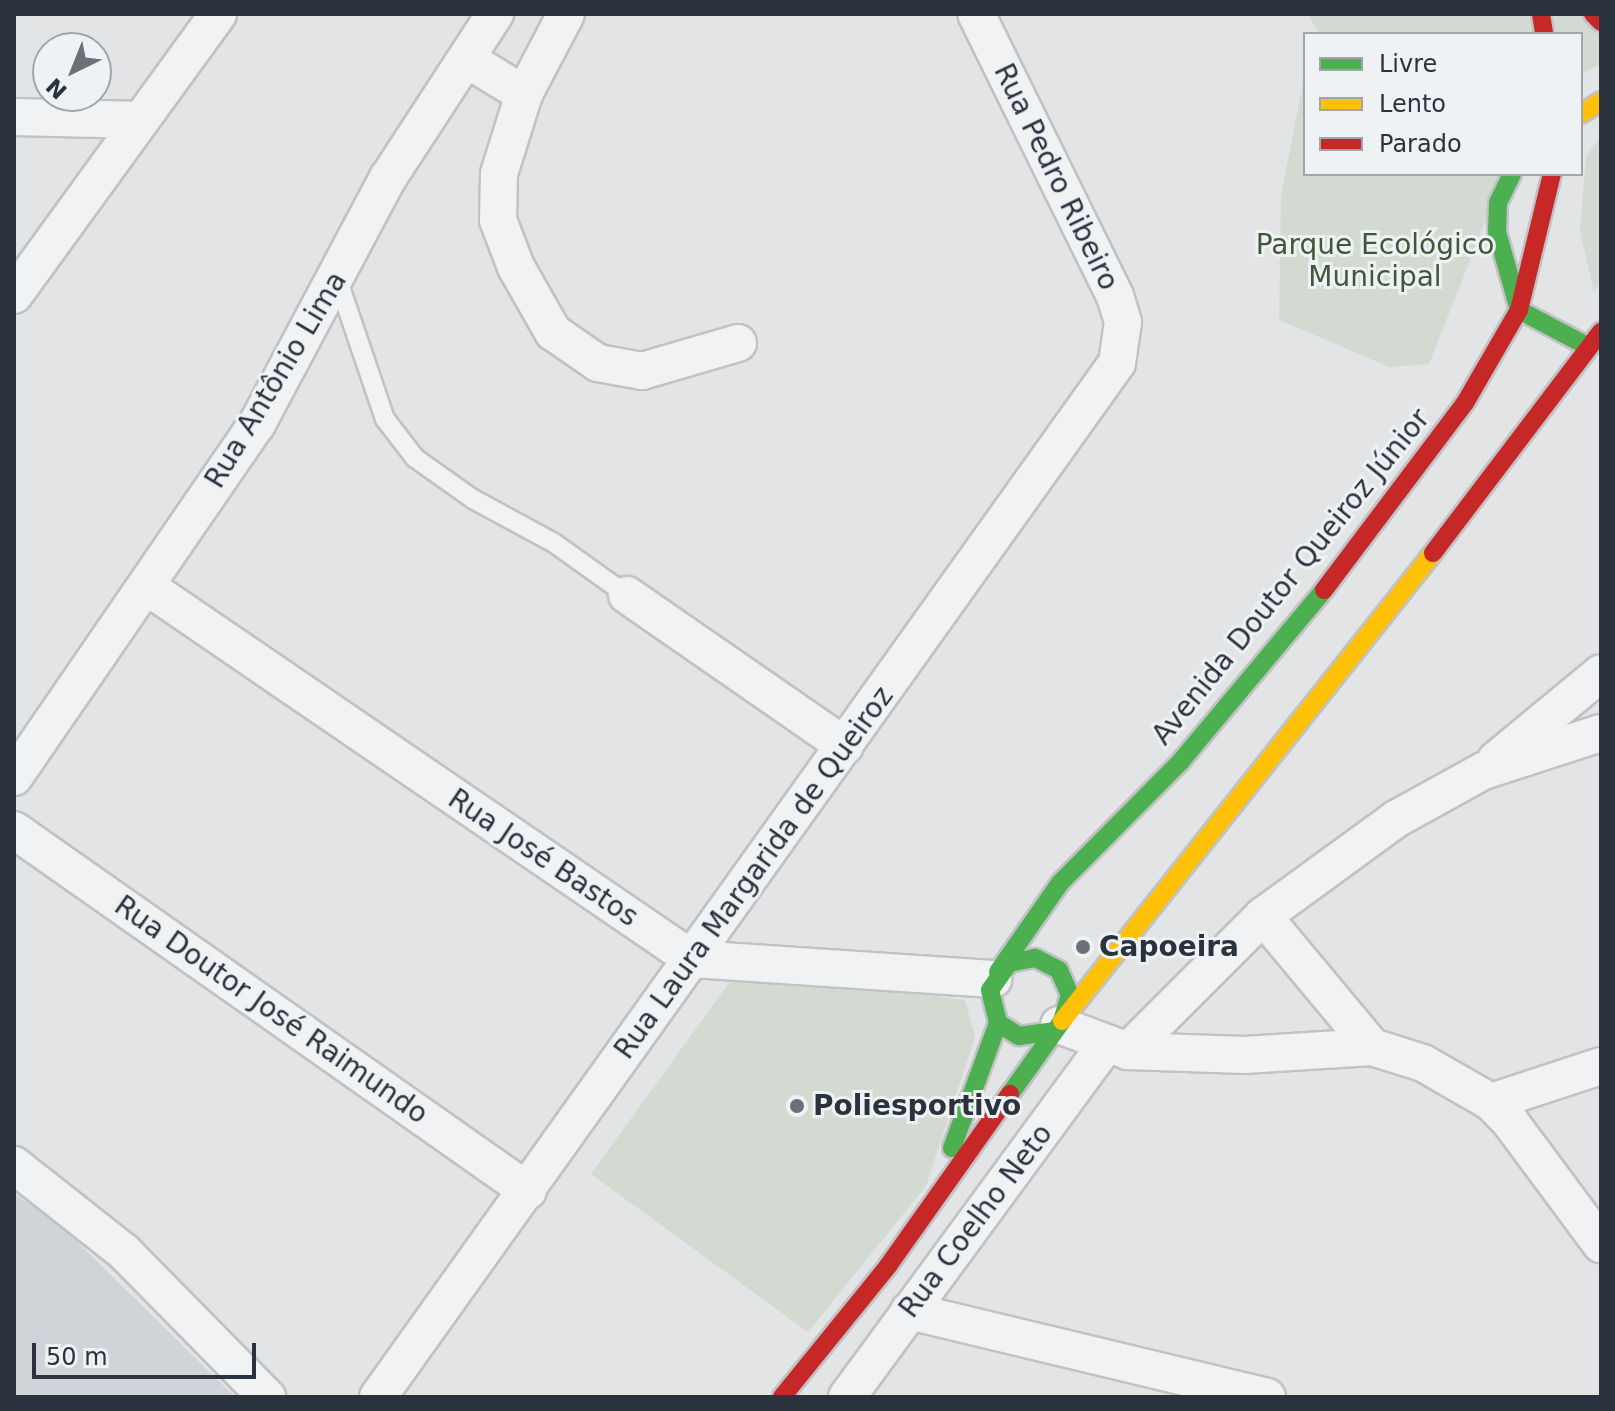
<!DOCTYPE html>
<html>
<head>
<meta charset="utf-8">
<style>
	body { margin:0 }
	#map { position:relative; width:1615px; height:1411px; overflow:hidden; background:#e2e4e6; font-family:"DejaVu Sans",sans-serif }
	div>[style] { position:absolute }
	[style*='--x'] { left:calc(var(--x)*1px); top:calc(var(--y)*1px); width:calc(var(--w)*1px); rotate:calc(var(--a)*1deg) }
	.built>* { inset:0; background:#d0d4d9 }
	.green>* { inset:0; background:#d3dad2 }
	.roads { filter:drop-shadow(2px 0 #c0c2c4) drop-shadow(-2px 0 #c0c2c4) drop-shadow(0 2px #c0c2c4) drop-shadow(0 -2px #c0c2c4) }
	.lane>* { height:18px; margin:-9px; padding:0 9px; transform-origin:9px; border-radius:9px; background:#f0f2f3 }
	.street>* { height:36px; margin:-18px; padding:0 18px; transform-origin:18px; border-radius:18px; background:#f0f2f3 }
	.fast>* { height:18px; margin:-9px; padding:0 9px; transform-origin:9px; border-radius:9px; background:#4caf50 }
	.slow>* { height:18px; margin:-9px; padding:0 9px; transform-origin:9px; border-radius:9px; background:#ffc107 }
	.jam>* { height:18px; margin:-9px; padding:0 9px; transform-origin:9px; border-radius:9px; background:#c62828 }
	.dots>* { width:22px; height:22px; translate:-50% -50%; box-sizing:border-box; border:4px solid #eff2f5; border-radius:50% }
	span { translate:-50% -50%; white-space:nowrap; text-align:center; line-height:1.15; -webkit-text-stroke:6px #eff2f5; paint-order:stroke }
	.street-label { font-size:28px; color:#2a333d }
	.park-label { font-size:28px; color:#415838 }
	.poi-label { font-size:28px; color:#2a333d; font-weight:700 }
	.left { translate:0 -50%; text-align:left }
	.frame { position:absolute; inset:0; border:16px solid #2a333d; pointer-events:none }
	.legend { position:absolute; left:1303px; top:32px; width:280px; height:144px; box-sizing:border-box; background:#eff2f5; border:2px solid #a0a6ab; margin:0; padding:10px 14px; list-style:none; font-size:24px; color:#2a333d }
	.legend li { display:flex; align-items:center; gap:16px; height:40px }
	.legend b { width:40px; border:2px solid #a0a6ab }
	.north { position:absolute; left:32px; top:32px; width:80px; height:80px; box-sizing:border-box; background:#eff2f5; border:2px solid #a0a6ab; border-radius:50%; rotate:223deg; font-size:22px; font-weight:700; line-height:32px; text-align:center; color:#2a333d }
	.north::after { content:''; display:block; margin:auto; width:28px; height:36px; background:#6a7178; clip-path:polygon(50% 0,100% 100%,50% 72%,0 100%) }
	.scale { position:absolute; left:32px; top:1343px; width:224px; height:36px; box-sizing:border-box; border:4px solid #2a333d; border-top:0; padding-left:10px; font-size:24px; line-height:28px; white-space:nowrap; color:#2a333d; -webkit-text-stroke:6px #eff2f5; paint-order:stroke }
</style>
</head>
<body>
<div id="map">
	<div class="built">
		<i style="clip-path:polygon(14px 1194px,58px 1223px,235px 1397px,14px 1397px)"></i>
	</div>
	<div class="green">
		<i style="clip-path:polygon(1308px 14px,1601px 14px,1601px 64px,1581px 74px,1581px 34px,1319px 34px)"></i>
		<i style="clip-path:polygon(1305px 73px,1305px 174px,1504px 174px,1429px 364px,1389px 367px,1279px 320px,1281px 195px)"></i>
		<i style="clip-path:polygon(1601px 137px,1601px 282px,1594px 292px,1580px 231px,1586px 156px)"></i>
		<i style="clip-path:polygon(739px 969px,965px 1000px,975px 1037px,926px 1186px,808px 1332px,591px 1174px)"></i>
	</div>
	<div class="roads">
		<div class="lane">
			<i style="--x:337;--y:278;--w:149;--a:71.2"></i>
			<i style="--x:385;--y:419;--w:49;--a:52.4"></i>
			<i style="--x:415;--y:458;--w:71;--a:35.3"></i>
			<i style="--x:473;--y:499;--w:92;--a:28.5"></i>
			<i style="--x:554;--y:543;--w:90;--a:35.5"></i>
		</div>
		<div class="street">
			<i style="--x:468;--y:60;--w:66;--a:31.3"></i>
			<i style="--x:524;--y:94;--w:84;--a:107.4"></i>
			<i style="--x:499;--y:174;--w:46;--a:91.2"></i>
			<i style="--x:498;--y:220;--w:50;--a:69"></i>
			<i style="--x:516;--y:267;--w:75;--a:60.4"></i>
			<i style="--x:553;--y:332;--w:55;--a:34.6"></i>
			<i style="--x:598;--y:363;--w:45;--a:10.3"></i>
			<i style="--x:642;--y:371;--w:100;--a:-16.3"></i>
			<i style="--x:524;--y:94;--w:90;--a:-62.3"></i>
			<i style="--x:14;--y:117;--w:127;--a:1.4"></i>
			<i style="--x:14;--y:295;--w:347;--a:-54"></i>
			<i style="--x:146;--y:586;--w:661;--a:34.34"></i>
			<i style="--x:692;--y:959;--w:302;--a:3.8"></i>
			<i style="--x:627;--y:595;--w:265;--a:34.7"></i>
			<i style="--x:1496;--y:760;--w:136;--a:-39.6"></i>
			<i style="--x:14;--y:777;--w:429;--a:-55.5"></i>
			<i style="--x:257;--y:424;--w:279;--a:-62"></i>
			<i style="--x:388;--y:178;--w:196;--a:-56.9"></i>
			<i style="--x:14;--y:830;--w:628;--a:35.08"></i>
			<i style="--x:1263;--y:916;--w:170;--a:50.2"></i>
			<i style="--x:1059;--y:1025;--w:74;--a:20.6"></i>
			<i style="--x:1128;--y:1051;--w:116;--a:2"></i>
			<i style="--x:1244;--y:1055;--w:128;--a:-3.6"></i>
			<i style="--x:1372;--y:1047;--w:53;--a:17.4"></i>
			<i style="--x:1423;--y:1063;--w:78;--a:29.8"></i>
			<i style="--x:1491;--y:1102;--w:29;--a:46"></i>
			<i style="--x:1511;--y:1123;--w:151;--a:53.4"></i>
			<i style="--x:1128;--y:1051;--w:191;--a:-45"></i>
			<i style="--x:1263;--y:916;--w:165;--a:-36.1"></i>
			<i style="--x:1396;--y:819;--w:99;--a:-28.9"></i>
			<i style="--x:1483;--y:771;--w:124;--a:-17.9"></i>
			<i style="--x:1491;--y:1102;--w:116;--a:-18.1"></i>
			<i style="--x:14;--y:1165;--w:140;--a:38.3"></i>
			<i style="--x:124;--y:1252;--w:204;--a:45.4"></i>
			<i style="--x:909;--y:1311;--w:368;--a:13.5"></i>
			<i style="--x:378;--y:1397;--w:1271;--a:-54.45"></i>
			<i style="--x:1117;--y:363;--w:41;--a:-81.7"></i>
			<i style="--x:1123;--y:322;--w:27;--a:-107"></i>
			<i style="--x:1115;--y:296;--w:314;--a:-116.2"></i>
			<i style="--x:847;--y:1397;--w:437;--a:-53.7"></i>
		</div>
		<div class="fast">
			<i style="--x:1512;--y:174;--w:32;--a:116"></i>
			<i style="--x:1498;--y:203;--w:29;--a:92"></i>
			<i style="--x:1497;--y:232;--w:81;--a:74.2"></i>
			<i style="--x:1519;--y:310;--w:79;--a:27.9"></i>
			<i style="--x:998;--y:972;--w:108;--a:-55.1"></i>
			<i style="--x:1060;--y:883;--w:172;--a:-45.2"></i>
			<i style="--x:1181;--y:761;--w:223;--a:-50.1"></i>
			<i style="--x:1010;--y:1094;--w:90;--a:-54.5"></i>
			<i style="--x:1062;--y:1021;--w:27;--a:-73"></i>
			<i style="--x:1070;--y:995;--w:27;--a:-114"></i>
			<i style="--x:1059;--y:970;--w:27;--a:-153"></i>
			<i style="--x:1035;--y:958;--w:26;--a:169"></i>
			<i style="--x:1009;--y:963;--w:33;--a:125"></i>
			<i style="--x:990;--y:990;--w:34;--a:76"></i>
			<i style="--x:998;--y:1023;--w:25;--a:32"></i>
			<i style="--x:1019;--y:1036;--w:35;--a:-8"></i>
			<i style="--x:952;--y:1148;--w:133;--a:-69.8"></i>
		</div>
		<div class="slow">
			<i style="--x:1581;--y:114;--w:24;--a:-33"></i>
			<i style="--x:1062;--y:1021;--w:597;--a:-51.59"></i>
		</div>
		<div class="jam">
			<i style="--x:1541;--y:14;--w:20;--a:81"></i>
			<i style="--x:1593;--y:14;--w:11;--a:45"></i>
			<i style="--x:1433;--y:553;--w:278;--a:-52.8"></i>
			<i style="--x:1324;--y:590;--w:234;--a:-53"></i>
			<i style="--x:1465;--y:403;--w:108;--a:-59.9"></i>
			<i style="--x:1519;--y:310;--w:140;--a:-76.4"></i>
			<i style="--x:782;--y:1397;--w:169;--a:-51"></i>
			<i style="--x:888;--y:1266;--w:211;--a:-54.7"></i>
		</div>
	</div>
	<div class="dots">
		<i style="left:1083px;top:947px;background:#6a7178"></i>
		<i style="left:797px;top:1106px;background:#6a7178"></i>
	</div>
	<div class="street-label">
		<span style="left:1056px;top:177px;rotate:64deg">Rua Pedro Ribeiro</span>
		<span style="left:276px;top:380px;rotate:-59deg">Rua Antônio Lima</span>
		<span style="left:1291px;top:577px;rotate:-51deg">Avenida Doutor Queiroz Júnior</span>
		<span style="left:543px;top:858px;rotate:34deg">Rua José Bastos</span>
		<span style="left:754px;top:873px;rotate:-54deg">Rua Laura Margarida de Queiroz</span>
		<span style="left:271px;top:1010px;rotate:35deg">Rua Doutor José Raimundo</span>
		<span style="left:976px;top:1221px;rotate:-53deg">Rua Coelho Neto</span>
	</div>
	<div class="park-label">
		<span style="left:1375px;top:261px">Parque Ecológico<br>Municipal</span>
	</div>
	<div class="poi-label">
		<span class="left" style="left:1099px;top:947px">Capoeira</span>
		<span class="left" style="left:813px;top:1106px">Poliesportivo</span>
	</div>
	<div class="frame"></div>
	<ul class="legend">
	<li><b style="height:10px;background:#4caf50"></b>Livre</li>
	<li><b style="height:10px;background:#ffc107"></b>Lento</li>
	<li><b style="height:10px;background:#c62828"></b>Parado</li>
	</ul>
	<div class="north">N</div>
	<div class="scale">50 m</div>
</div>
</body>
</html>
